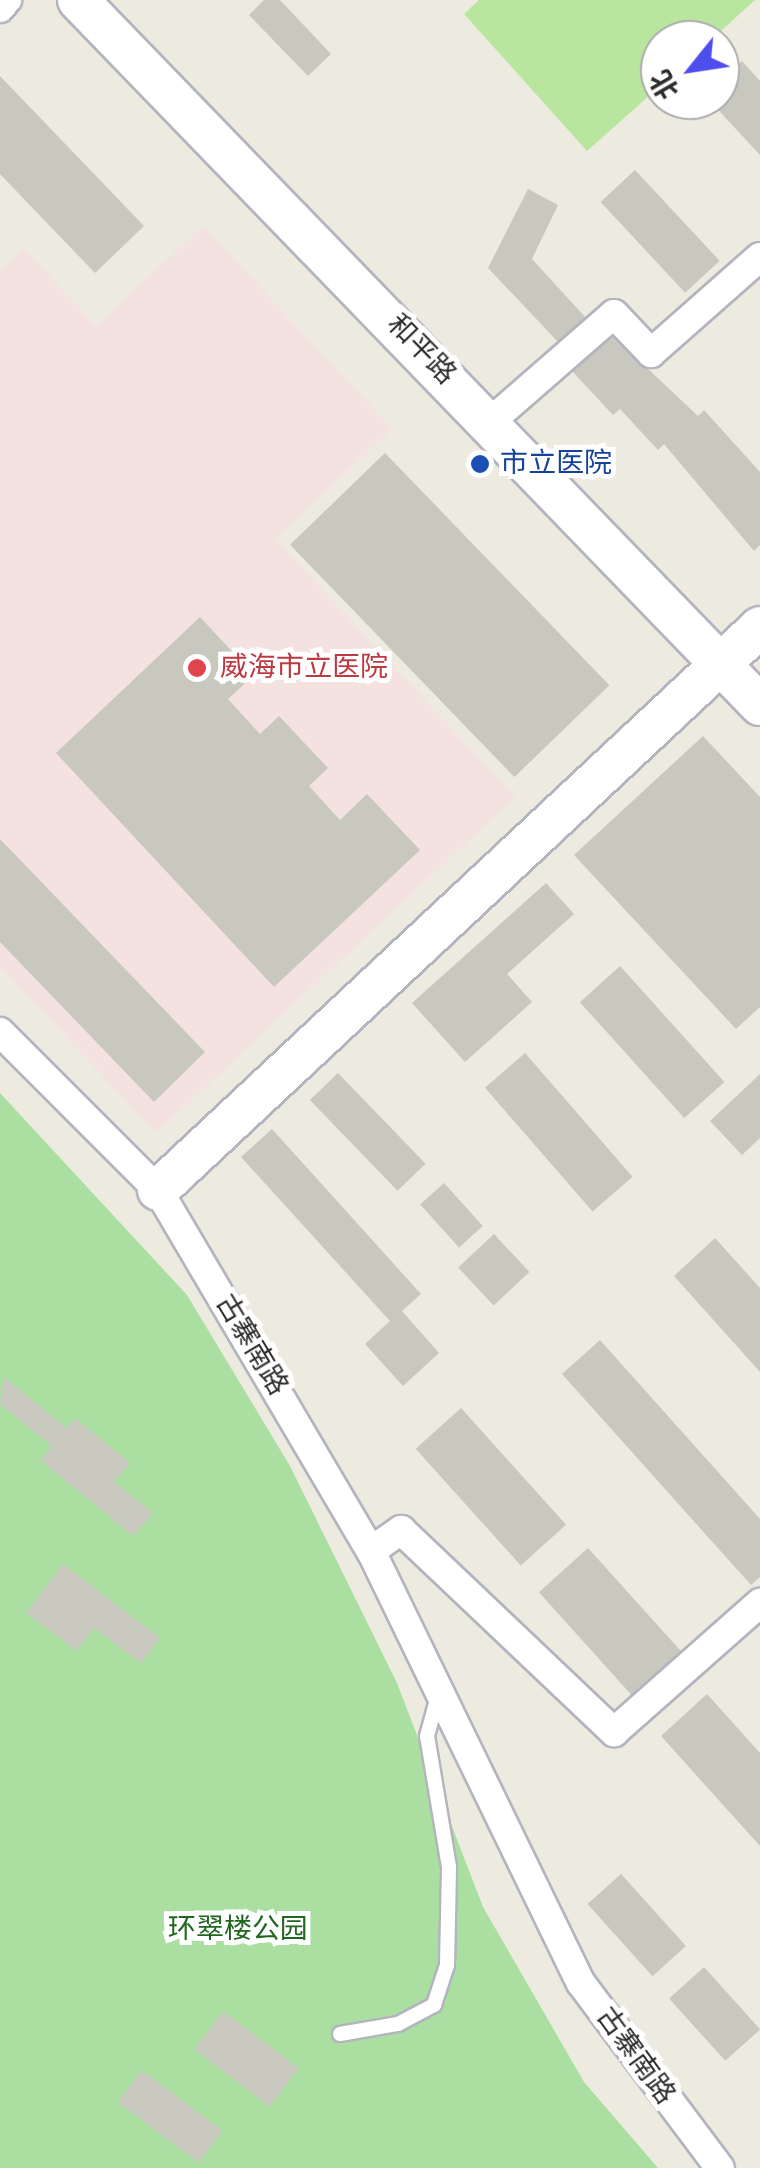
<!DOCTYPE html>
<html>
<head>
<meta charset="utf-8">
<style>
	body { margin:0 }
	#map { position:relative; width:760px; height:2168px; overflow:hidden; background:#edeae0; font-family:"Sofia Sans Condensed","Noto Sans SC",sans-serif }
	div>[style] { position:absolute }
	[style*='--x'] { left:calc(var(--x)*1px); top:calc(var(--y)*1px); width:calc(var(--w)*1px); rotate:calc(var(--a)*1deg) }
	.medical>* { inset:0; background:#f3e2df }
	.green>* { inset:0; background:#aadfa1 }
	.pitch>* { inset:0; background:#b9e69e }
	.building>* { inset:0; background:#c9c8be; transform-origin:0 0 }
	.roads { filter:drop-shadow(2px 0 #b4b4bf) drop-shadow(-2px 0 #b4b4bf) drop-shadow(0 2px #b4b4bf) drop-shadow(0 -2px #b4b4bf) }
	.lane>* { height:14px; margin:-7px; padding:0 7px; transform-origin:7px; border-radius:7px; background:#fff }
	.street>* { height:28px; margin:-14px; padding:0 14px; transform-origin:14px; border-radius:14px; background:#fff }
	.secondary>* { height:40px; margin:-20px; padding:0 20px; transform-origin:20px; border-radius:20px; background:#fff }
	.dots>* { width:28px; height:28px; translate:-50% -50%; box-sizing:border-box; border:5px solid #fff; border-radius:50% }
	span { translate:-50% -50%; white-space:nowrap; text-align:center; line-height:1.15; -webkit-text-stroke:10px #fff; paint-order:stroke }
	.street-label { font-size:28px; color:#2d2d2d }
	.transit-label { font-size:28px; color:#164399 }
	.left { translate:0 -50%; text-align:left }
	.health-label { font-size:28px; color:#be3a42 }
	.park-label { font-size:28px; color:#216620 }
	.north { position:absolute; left:640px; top:20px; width:100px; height:100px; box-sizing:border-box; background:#fff; border:2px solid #ababab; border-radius:50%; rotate:240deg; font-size:28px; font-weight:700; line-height:40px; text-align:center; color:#2d2d2d }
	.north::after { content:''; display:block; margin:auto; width:35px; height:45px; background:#4e4dee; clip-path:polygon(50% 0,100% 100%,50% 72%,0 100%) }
</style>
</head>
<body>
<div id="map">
	<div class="medical">
		<i style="clip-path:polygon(203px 226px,392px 429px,275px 539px,515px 797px,156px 1133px,0 966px,0 272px,24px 249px,96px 326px)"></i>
	</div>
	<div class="green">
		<i style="clip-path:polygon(0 1093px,187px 1295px,290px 1466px,397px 1683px,483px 1907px,584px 2082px,658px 2168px,0 2168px)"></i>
	</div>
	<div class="pitch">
		<i style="clip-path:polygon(479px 0,755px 0,711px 40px,660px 40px,660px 86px,587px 151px,464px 14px)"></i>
	</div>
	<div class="building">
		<i style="clip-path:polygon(264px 0,280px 0,331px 54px,308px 76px,249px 15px)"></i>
		<i style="clip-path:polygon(742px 61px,760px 81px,760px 155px,709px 100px,720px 100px,720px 82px)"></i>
		<i style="clip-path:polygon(0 76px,144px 226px,95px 273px,0 174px)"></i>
		<i style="left:635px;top:170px;width:124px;height:47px;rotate:47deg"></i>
		<i style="clip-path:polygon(528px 189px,558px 205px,532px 259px,586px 318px,560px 344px,488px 268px)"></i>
		<i style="clip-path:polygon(611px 334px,698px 416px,704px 410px,760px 472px,760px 545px,754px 551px,664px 444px,658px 450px,620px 409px,613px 415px,572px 371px)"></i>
		<i style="left:385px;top:453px;width:323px;height:132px;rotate:46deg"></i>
		<i style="clip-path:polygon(200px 617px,254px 675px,228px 699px,260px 734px,279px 716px,328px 768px,309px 786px,340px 820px,367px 794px,420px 850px,274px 987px,56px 753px)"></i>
		<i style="clip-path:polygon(703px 736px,760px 797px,760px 1007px,736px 1029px,574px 855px)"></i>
		<i style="clip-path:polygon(0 839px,205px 1052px,154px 1102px,0 942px)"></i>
		<i style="clip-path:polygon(546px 883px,574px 914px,507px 974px,532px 1002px,465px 1062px,412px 1003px)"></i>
		<i style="left:620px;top:966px;width:156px;height:54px;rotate:48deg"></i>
		<i style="left:525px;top:1053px;width:164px;height:53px;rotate:49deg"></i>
		<i style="left:338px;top:1073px;width:126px;height:39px;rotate:46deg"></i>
		<i style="clip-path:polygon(760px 1074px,760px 1138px,742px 1155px,710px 1121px)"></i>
		<i style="clip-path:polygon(272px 1129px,421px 1294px,402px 1311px,439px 1353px,403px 1386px,365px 1344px,390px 1321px,241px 1157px)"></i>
		<i style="left:444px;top:1183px;width:58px;height:32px;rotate:48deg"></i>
		<i style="left:494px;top:1234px;width:52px;height:49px;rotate:47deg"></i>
		<i style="clip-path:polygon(715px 1238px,760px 1288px,760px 1372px,674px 1276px)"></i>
		<i style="clip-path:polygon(600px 1340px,760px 1519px,760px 1577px,751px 1585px,562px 1374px)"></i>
		<i style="clip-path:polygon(4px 1377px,66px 1428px,75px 1418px,130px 1463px,114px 1482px,153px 1513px,133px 1536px,40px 1460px,52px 1446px,0 1404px)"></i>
		<i style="left:461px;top:1408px;width:157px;height:61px;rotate:48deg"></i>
		<i style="left:588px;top:1548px;width:141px;height:66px;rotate:48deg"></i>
		<i style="clip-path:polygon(63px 1564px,160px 1638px,141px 1663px,94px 1628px,77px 1651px,26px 1613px)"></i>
		<i style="clip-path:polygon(707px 1694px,760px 1753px,760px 1846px,661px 1736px)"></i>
		<i style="left:621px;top:1874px;width:97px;height:45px;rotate:48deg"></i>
		<i style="left:704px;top:1967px;width:84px;height:47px;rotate:48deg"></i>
		<i style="left:223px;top:2011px;width:95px;height:48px;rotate:37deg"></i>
		<i style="left:142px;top:2070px;width:101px;height:40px;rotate:37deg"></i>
	</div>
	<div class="roads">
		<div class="lane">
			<i style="--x:340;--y:2034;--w:59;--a:-9.8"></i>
			<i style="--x:398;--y:2024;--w:41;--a:-27.8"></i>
			<i style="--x:434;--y:2005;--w:42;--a:-72"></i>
			<i style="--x:447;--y:1965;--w:98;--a:-88.8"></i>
			<i style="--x:449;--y:1867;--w:133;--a:-99.5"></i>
			<i style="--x:427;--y:1736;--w:41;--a:-74.6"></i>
		</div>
		<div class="street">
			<i style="--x:0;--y:8;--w:11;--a:-49"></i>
			<i style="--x:490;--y:422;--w:164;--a:-41.1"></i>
			<i style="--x:614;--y:314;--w:54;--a:46.5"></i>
			<i style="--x:651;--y:353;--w:145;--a:-41.4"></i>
			<i style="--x:0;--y:1032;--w:223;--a:45"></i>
			<i style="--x:158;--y:1190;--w:419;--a:59.5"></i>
			<i style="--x:371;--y:1551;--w:480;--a:64.1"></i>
			<i style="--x:581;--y:1983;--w:231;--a:53.1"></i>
			<i style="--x:371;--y:1551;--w:37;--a:-35"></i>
			<i style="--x:401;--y:1530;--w:294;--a:43.5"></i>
			<i style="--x:614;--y:1732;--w:195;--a:-41.5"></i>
		</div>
		<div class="secondary">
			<i style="--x:78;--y:0;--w:981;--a:45.95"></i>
			<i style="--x:158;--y:1190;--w:824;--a:-43.08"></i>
		</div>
	</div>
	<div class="dots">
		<i style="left:480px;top:464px;background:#1a4fb4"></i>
		<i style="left:197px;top:668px;background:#e0444e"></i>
	</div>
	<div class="street-label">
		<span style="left:421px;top:350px;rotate:46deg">和平路</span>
		<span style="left:251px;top:1345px;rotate:59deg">古寨南路</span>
		<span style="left:635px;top:2056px;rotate:54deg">古寨南路</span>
	</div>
	<div class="transit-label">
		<span class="left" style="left:500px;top:464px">市立医院</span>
	</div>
	<div class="health-label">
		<span class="left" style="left:220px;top:668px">威海市立医院</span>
	</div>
	<div class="park-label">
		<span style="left:238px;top:1930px">环翠楼公园</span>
	</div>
	<div class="north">北</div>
</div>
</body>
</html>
